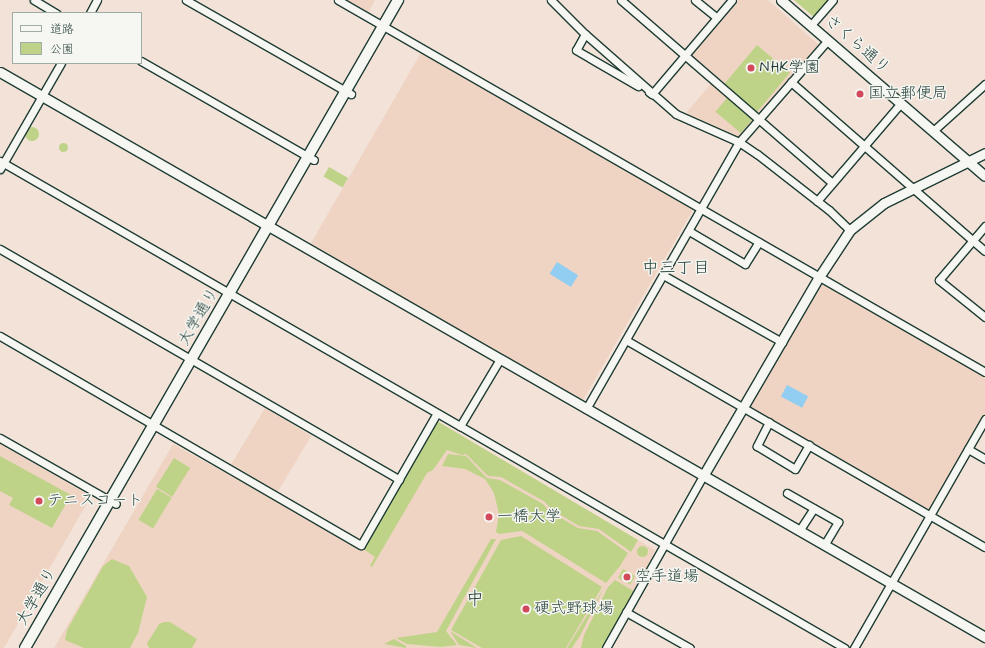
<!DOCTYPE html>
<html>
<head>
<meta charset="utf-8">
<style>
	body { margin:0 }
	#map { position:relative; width:985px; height:648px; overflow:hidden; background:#f2e2d7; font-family:Mynerve,"Klee One",sans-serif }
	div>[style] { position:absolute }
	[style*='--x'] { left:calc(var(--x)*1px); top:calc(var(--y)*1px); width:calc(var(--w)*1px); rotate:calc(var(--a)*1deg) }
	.built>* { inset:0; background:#efd4c4; transform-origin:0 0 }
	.green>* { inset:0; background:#bfd388; transform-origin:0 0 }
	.round { border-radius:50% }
	.water>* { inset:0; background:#92cef2; transform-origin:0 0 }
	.roads { filter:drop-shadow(1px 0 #1f3d34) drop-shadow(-1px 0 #1f3d34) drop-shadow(0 1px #1f3d34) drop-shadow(0 -1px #1f3d34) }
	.minor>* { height:7px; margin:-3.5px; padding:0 3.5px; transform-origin:3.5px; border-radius:3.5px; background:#f6f6f2 }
	.tertiary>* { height:9px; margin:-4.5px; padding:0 4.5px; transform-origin:4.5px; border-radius:4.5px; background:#f6f6f2 }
	.secondary>* { height:10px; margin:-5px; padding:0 5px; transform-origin:5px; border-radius:5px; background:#f6f6f2 }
	.dots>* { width:11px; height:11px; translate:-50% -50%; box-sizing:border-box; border:2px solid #f6f6f2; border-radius:50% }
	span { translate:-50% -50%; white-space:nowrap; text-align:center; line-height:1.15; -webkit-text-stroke:3px #f6f6f2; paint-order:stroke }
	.street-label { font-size:16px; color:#1f3d34 }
	.poi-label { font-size:16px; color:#1f3d34 }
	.left { translate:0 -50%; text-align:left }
	.neighbourhood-label { font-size:17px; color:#1f3d34 }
	.quarter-label { font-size:18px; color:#1f3d34 }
	.legend { position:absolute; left:12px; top:12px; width:130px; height:52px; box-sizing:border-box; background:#f6f6f2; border:1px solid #a0aca6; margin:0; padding:5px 7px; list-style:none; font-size:12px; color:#1f3d34 }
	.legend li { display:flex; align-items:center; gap:8px; height:20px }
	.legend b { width:20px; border:1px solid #a0aca6 }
</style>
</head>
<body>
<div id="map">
	<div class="built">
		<i style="clip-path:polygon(345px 0,375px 0,368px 13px)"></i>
		<i style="clip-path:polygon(737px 0,768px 0,820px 46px,739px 139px,686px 113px,714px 80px,687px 56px)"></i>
		<i style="left:422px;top:51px;width:314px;height:225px;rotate:30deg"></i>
		<i style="clip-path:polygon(822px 282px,985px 375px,985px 413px,930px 510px,749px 408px)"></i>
		<i style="left:265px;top:408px;width:54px;height:68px;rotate:31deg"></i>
		<i style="clip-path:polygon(437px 421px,655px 550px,637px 593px,604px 648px,54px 648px,173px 444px,361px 549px)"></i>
		<i style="clip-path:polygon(0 444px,91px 496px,4px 648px,0 648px)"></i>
	</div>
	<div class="green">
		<i style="clip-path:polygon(794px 0,831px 0,815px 18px)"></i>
		<i style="left:757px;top:45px;width:43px;height:51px;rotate:40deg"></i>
		<i style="left:727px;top:98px;width:33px;height:18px;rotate:40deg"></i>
		<i class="round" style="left:25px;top:127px;width:14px;height:14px"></i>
		<i class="round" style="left:58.5px;top:142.5px;width:9px;height:9px"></i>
		<i style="left:329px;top:167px;width:22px;height:11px;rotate:30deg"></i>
		<i style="clip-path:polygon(437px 421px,638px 540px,631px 552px,599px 529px,579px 526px,551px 509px,545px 502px,501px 477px,488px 476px,466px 454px,462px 455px,447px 450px,433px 470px,427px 473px,372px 567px,370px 566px,375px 557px,362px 548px)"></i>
		<i style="clip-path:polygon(448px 454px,466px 456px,487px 478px,500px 480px,543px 504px,549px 511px,578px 528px,597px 531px,628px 553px,620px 566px,606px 583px,522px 531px,499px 534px,496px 532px,499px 514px,494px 493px,485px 479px,465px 469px,442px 466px)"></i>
		<i style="clip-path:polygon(0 456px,71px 495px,52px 528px,9px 505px,13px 498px,0 491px)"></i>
		<i style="left:174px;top:458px;width:19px;height:34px;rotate:32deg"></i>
		<i style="left:157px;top:489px;width:17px;height:36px;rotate:31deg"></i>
		<i style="clip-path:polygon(521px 536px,602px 587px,566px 648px,482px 648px,451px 630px,501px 540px)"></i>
		<i style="clip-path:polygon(491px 539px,496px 539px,446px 631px,457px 645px,441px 647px,407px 644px,396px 638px,437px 632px)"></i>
		<i class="round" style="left:636.5px;top:545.5px;width:11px;height:11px"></i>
		<i style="clip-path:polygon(112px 559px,129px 566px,147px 597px,138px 633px,130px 648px,84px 648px,65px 640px,67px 630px,103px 566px)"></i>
		<i style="left:623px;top:569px;width:14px;height:10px;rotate:30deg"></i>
		<i style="clip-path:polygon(615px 580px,637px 593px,604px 648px,581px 648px,584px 635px,608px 587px)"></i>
		<i style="clip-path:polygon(604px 588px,581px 634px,572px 648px,567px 648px)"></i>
		<i style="clip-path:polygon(164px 622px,170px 622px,197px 639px,192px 648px,149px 648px,147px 643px,153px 634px,159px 624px)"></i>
		<i style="clip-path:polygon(450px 631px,477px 648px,459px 645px)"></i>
		<i style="clip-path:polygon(394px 639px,406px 646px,406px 648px,384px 644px)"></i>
	</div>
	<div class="water">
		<i style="left:557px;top:262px;width:25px;height:14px;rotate:32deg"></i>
		<i style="left:787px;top:385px;width:24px;height:13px;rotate:28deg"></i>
	</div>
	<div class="roads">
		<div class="minor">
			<i style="--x:34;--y:0;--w:26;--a:31"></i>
			<i style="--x:186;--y:0;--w:190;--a:29.7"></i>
			<i style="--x:338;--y:0;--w:746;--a:29.9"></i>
			<i style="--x:551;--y:0;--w:48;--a:45"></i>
			<i style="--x:585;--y:34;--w:121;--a:41.3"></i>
			<i style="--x:676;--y:114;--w:69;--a:24"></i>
			<i style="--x:739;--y:142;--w:22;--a:34"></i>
			<i style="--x:757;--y:154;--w:91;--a:37.9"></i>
			<i style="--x:829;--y:210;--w:29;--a:44"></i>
			<i style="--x:621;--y:0;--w:279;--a:40.9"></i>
			<i style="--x:695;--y:0;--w:28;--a:39"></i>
			<i style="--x:90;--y:13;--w:15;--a:-62"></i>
			<i style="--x:811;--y:25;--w:33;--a:-49"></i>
			<i style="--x:585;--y:34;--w:18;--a:119"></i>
			<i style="--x:576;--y:50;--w:72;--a:30.1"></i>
			<i style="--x:141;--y:61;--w:199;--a:29.8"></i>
			<i style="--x:791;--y:82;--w:257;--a:41.1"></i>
			<i style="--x:649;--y:92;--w:4;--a:34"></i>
			<i style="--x:652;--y:94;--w:123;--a:-49.6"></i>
			<i style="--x:933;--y:131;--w:70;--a:-42.1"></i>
			<i style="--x:0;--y:161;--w:531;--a:29.95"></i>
			<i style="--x:0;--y:169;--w:122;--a:-60.1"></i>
			<i style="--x:817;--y:201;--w:129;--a:-49.4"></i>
			<i style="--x:985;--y:226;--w:71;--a:130.4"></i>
			<i style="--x:939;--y:280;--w:59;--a:38.8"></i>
			<i style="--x:689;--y:231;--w:65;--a:30.5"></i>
			<i style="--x:745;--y:264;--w:26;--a:-58"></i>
			<i style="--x:0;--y:249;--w:461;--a:30"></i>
			<i style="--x:663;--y:275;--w:137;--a:29.4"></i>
			<i style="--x:0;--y:336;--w:417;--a:30.1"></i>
			<i style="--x:361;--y:545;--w:152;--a:-60.1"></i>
			<i style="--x:626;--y:340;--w:414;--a:30"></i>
			<i style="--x:500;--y:359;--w:78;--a:120.8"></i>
			<i style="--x:460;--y:426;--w:444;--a:30"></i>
			<i style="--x:586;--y:409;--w:308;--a:-60.2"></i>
			<i style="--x:739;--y:142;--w:135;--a:-48.9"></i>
			<i style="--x:769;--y:422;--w:27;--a:117"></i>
			<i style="--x:757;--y:446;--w:44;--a:31.2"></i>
			<i style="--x:795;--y:469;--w:28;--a:-60"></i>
			<i style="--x:0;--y:438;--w:133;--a:29.6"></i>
			<i style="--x:968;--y:449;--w:20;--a:30"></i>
			<i style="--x:787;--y:493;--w:59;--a:29.6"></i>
			<i style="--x:838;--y:522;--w:27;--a:121"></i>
			<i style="--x:799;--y:531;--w:27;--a:-57"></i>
			<i style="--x:626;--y:612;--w:73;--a:29.4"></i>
			<i style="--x:606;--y:648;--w:197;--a:-60.6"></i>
			<i style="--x:854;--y:648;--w:264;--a:-60.2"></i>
		</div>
		<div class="tertiary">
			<i style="--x:781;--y:0;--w:269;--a:40.8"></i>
			<i style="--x:0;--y:72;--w:1136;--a:29.84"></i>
			<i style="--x:703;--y:476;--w:230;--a:-59.8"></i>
			<i style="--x:819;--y:277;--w:56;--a:-56.6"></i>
			<i style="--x:850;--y:230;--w:43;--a:-38.5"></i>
			<i style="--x:884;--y:203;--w:113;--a:-26.3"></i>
		</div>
		<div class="secondary">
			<i style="--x:25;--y:648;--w:748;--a:-60.07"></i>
		</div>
	</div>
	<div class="dots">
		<i style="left:751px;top:68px;background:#d1495b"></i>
		<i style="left:860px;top:94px;background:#d1495b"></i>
		<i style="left:39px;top:501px;background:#d1495b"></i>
		<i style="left:489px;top:517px;background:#d1495b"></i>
		<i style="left:627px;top:577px;background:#d1495b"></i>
		<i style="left:526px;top:609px;background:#d1495b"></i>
	</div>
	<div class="street-label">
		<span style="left:857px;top:45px;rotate:41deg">さくら通り</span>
		<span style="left:199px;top:317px;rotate:-60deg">大学通り</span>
		<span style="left:37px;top:597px;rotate:-60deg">大学通り</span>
	</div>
	<div class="poi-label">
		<span class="left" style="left:759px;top:68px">NHK学園</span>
		<span class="left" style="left:868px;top:94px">国立郵便局</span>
		<span class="left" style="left:47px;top:501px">テニスコート</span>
		<span class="left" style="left:497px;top:517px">一橋大学</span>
		<span class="left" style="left:635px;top:577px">空手道場</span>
		<span class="left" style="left:534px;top:609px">硬式野球場</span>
	</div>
	<div class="neighbourhood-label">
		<span style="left:676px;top:269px">中三丁目</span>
	</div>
	<div class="quarter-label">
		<span style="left:475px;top:599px">中</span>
	</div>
	<ul class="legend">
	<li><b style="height:5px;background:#f6f6f2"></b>道路</li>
	<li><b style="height:11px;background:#bfd388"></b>公園</li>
	</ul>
</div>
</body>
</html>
